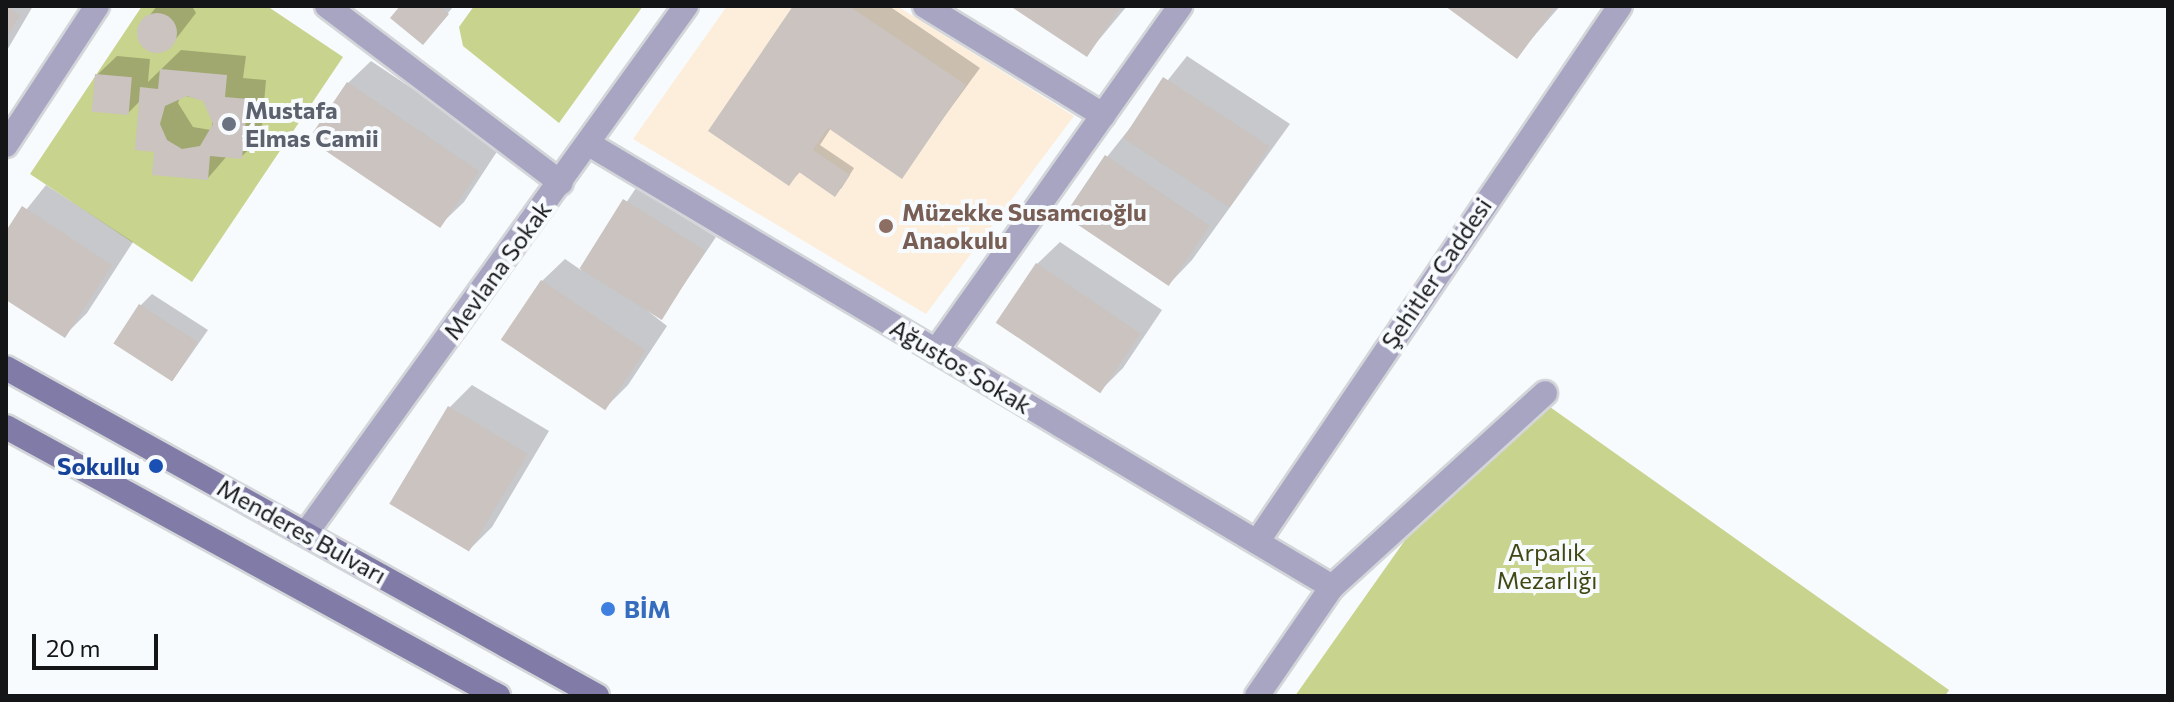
<!DOCTYPE html>
<html>
<head>
<meta charset="utf-8">
<style>
	body { margin:0 }
	#map { position:relative; width:2174px; height:702px; overflow:hidden; background:#f8fbfe; font-family:Commissioner,sans-serif }
	div>[style] { position:absolute }
	[style*='--x'] { left:calc(var(--x)*1px); top:calc(var(--y)*1px); width:calc(var(--w)*1px); rotate:calc(var(--a)*1deg) }
	.education>* { inset:0; background:#fdeedb }
	.green>* { inset:0; background:#c8d38d }
	.shadow>* { inset:0; background:#0003 }
	.building>* { inset:0; background:#cac3bf; transform-origin:0 0 }
	.round { border-radius:50% }
	.roads { filter:drop-shadow(2px 0 #d3d6d9) drop-shadow(-2px 0 #d3d6d9) drop-shadow(0 2px #d3d6d9) drop-shadow(0 -2px #d3d6d9) }
	.street>* { height:24px; margin:-12px; padding:0 12px; transform-origin:12px; border-radius:12px; background:#a8a5c3 }
	.secondary>* { height:24px; margin:-12px; padding:0 12px; transform-origin:12px; border-radius:12px; background:#817ca7 }
	.dots>* { width:22px; height:22px; translate:-50% -50%; box-sizing:border-box; border:4px solid #f8fbfe; border-radius:50% }
	span { translate:-50% -50%; white-space:nowrap; text-align:center; line-height:1.15; -webkit-text-stroke:8px #f8fbfe; paint-order:stroke }
	.worship-label { font-size:24px; color:#5b616d; font-weight:700 }
	.left { translate:0 -50%; text-align:left }
	.education-label { font-size:24px; color:#785e54; font-weight:700 }
	.street-label { font-size:24px; color:#131517 }
	.transit-label { font-size:24px; color:#164399; font-weight:700 }
	.right { translate:-100% -50%; text-align:right }
	.park-label { font-size:24px; color:#414712 }
	.shop-label { font-size:24px; color:#366cbe; font-weight:700 }
	.frame { position:absolute; inset:0; border:8px solid #131517; pointer-events:none }
	.scale { position:absolute; left:32px; top:634px; width:126px; height:36px; box-sizing:border-box; border:4px solid #131517; border-top:0; padding-left:10px; font-size:24px; line-height:28px; white-space:nowrap; color:#131517; -webkit-text-stroke:6px #f8fbfe; paint-order:stroke }
</style>
</head>
<body>
<div id="map">
	<div class="education">
		<i style="clip-path:polygon(727px 6px,897px 6px,1074px 116px,926px 314px,633px 139px)"></i>
	</div>
	<div class="green">
		<i style="clip-path:polygon(142px 6px,267px 6px,343px 57px,192px 282px,30px 174px)"></i>
		<i style="clip-path:polygon(474px 6px,643px 6px,559px 123px,463px 46px,459px 27px)"></i>
		<i style="clip-path:polygon(1550px 407px,1949px 690px,1945px 696px,1295px 696px,1468px 451px)"></i>
	</div>
	<div class="shadow">
		<i style="clip-path:polygon(6px 6px,33px 6px,6px 52px)"></i>
		<i style="clip-path:polygon(157px 6px,192px 6px,196px 13px,172px 44px,155px 51px,141px 42px,138px 30px)"></i>
		<i style="clip-path:polygon(403px 6px,452px 6px,453px 7px,428px 37px)"></i>
		<i style="clip-path:polygon(796px 6px,889px 6px,980px 68px,901px 176px,831px 128px,820px 145px,854px 168px,841px 189px,801px 171px,788px 184px)"></i>
		<i style="clip-path:polygon(1014px 6px,1127px 6px,1087px 54px)"></i>
		<i style="clip-path:polygon(1448px 6px,1560px 6px,1517px 56px)"></i>
		<i style="clip-path:polygon(evenodd,181px 50px,246px 56px,243px 78px,266px 80px,261px 138px,241px 157px,227px 156px,208px 178px,156px 150px,141px 100px,128px 113px,97px 75px,117px 56px,150px 59px,148px 82px,181px 50px,181px 95px,204px 100px,214px 115px,211px 130px,193px 127px,178px 103px,181px 95px)"></i>
		<i style="clip-path:polygon(1187px 56px,1290px 124px,1192px 260px,1170px 283px,1107px 157px)"></i>
		<i style="clip-path:polygon(371px 61px,500px 147px,464px 202px,441px 224px,348px 83px)"></i>
		<i style="clip-path:polygon(46px 185px,133px 242px,87px 313px,65px 335px,6px 297px,6px 235px)"></i>
		<i style="clip-path:polygon(636px 188px,716px 237px,662px 317px,635px 301px,667px 326px,628px 385px,606px 407px,542px 281px,565px 259px,581px 270px)"></i>
		<i style="clip-path:polygon(1060px 242px,1162px 310px,1123px 368px,1101px 390px,1037px 264px)"></i>
		<i style="clip-path:polygon(152px 294px,208px 330px,173px 380px,140px 306px)"></i>
		<i style="clip-path:polygon(472px 385px,549px 431px,492px 527px,470px 549px,449px 408px)"></i>
	</div>
	<div class="building">
		<i style="clip-path:polygon(6px 6px,20px 15px,6px 39px)"></i>
		<i style="clip-path:polygon(400px 6px,439px 6px,449px 14px,423px 45px,390px 18px)"></i>
		<i style="clip-path:polygon(793px 6px,849px 6px,966px 85px,902px 179px,828px 128px,813px 150px,850px 175px,835px 197px,799px 172px,789px 186px,708px 131px)"></i>
		<i style="clip-path:polygon(1010px 6px,1121px 6px,1087px 57px)"></i>
		<i style="clip-path:polygon(1445px 6px,1556px 6px,1517px 59px)"></i>
		<i class="round" style="left:137px;top:13px;width:40px;height:40px"></i>
		<i style="clip-path:polygon(evenodd,160px 69px,227px 75px,225px 97px,248px 99px,242px 159px,210px 156px,208px 180px,152px 175px,154px 152px,135px 150px,140px 87px,158px 89px,160px 69px,187px 96px,203px 101px,213px 124px,200px 146px,182px 149px,167px 140px,160px 124px,165px 106px,187px 96px)"></i>
		<i style="left:95px;top:74px;width:37px;height:38px;rotate:5deg"></i>
		<i style="left:1163px;top:77px;width:127px;height:73px;rotate:33deg"></i>
		<i style="left:347px;top:82px;width:159px;height:69px;rotate:34deg"></i>
		<i style="left:1105px;top:155px;width:126px;height:73px;rotate:34deg"></i>
		<i style="left:623px;top:199px;width:97px;height:82px;rotate:32deg"></i>
		<i style="clip-path:polygon(22px 206px,112px 265px,65px 338px,6px 300px,6px 231px)"></i>
		<i style="left:1036px;top:263px;width:126px;height:72px;rotate:34deg"></i>
		<i style="left:541px;top:280px;width:126px;height:72px;rotate:34deg"></i>
		<i style="left:139px;top:304px;width:70px;height:47px;rotate:33deg"></i>
		<i style="left:448px;top:406px;width:93px;height:114px;rotate:31deg"></i>
	</div>
	<div class="roads">
		<div class="street">
			<i style="--x:327;--y:6;--w:293;--a:37.1"></i>
			<i style="--x:925;--y:6;--w:209;--a:31.5"></i>
			<i style="--x:589;--y:144;--w:865;--a:30.8"></i>
			<i style="--x:6;--y:145;--w:166;--a:-56.8"></i>
			<i style="--x:936;--y:351;--w:423;--a:-54.7"></i>
			<i style="--x:306;--y:533;--w:650;--a:-54.21"></i>
			<i style="--x:1257;--y:542;--w:647;--a:-55.89"></i>
			<i style="--x:1257;--y:696;--w:132;--a:-55.5"></i>
			<i style="--x:1332;--y:587;--w:288;--a:-42.3"></i>
		</div>
		<div class="secondary">
			<i style="--x:6;--y:368;--w:676;--a:29.03"></i>
			<i style="--x:6;--y:427;--w:561;--a:28.67"></i>
		</div>
	</div>
	<div class="dots">
		<i style="left:229px;top:124px;background:#6b7280"></i>
		<i style="left:886px;top:226px;background:#8d6e63"></i>
		<i style="left:156px;top:466px;background:#1a4fb4"></i>
		<i style="left:608px;top:609px;background:#3f7fe0"></i>
	</div>
	<div class="worship-label">
		<span class="left" style="left:245px;top:124px">Mustafa<br>Elmas Camii</span>
	</div>
	<div class="education-label">
		<span class="left" style="left:902px;top:226px">Müzekke Susamcıoğlu<br>Anaokulu</span>
	</div>
	<div class="street-label">
		<span style="left:497px;top:270px;rotate:-54deg">Mevlana Sokak</span>
		<span style="left:1436px;top:273px;rotate:-56deg">Şehitler Caddesi</span>
		<span style="left:961px;top:366px;rotate:31deg">Ağustos Sokak</span>
		<span style="left:302px;top:531px;rotate:29deg">Menderes Bulvarı</span>
	</div>
	<div class="transit-label">
		<span class="right" style="left:140px;top:466px">Sokullu</span>
	</div>
	<div class="park-label">
		<span style="left:1547px;top:566px">Arpalık<br>Mezarlığı</span>
	</div>
	<div class="shop-label">
		<span class="left" style="left:624px;top:609px">BİM</span>
	</div>
	<div class="frame"></div>
	<div class="scale">20 m</div>
</div>
</body>
</html>
